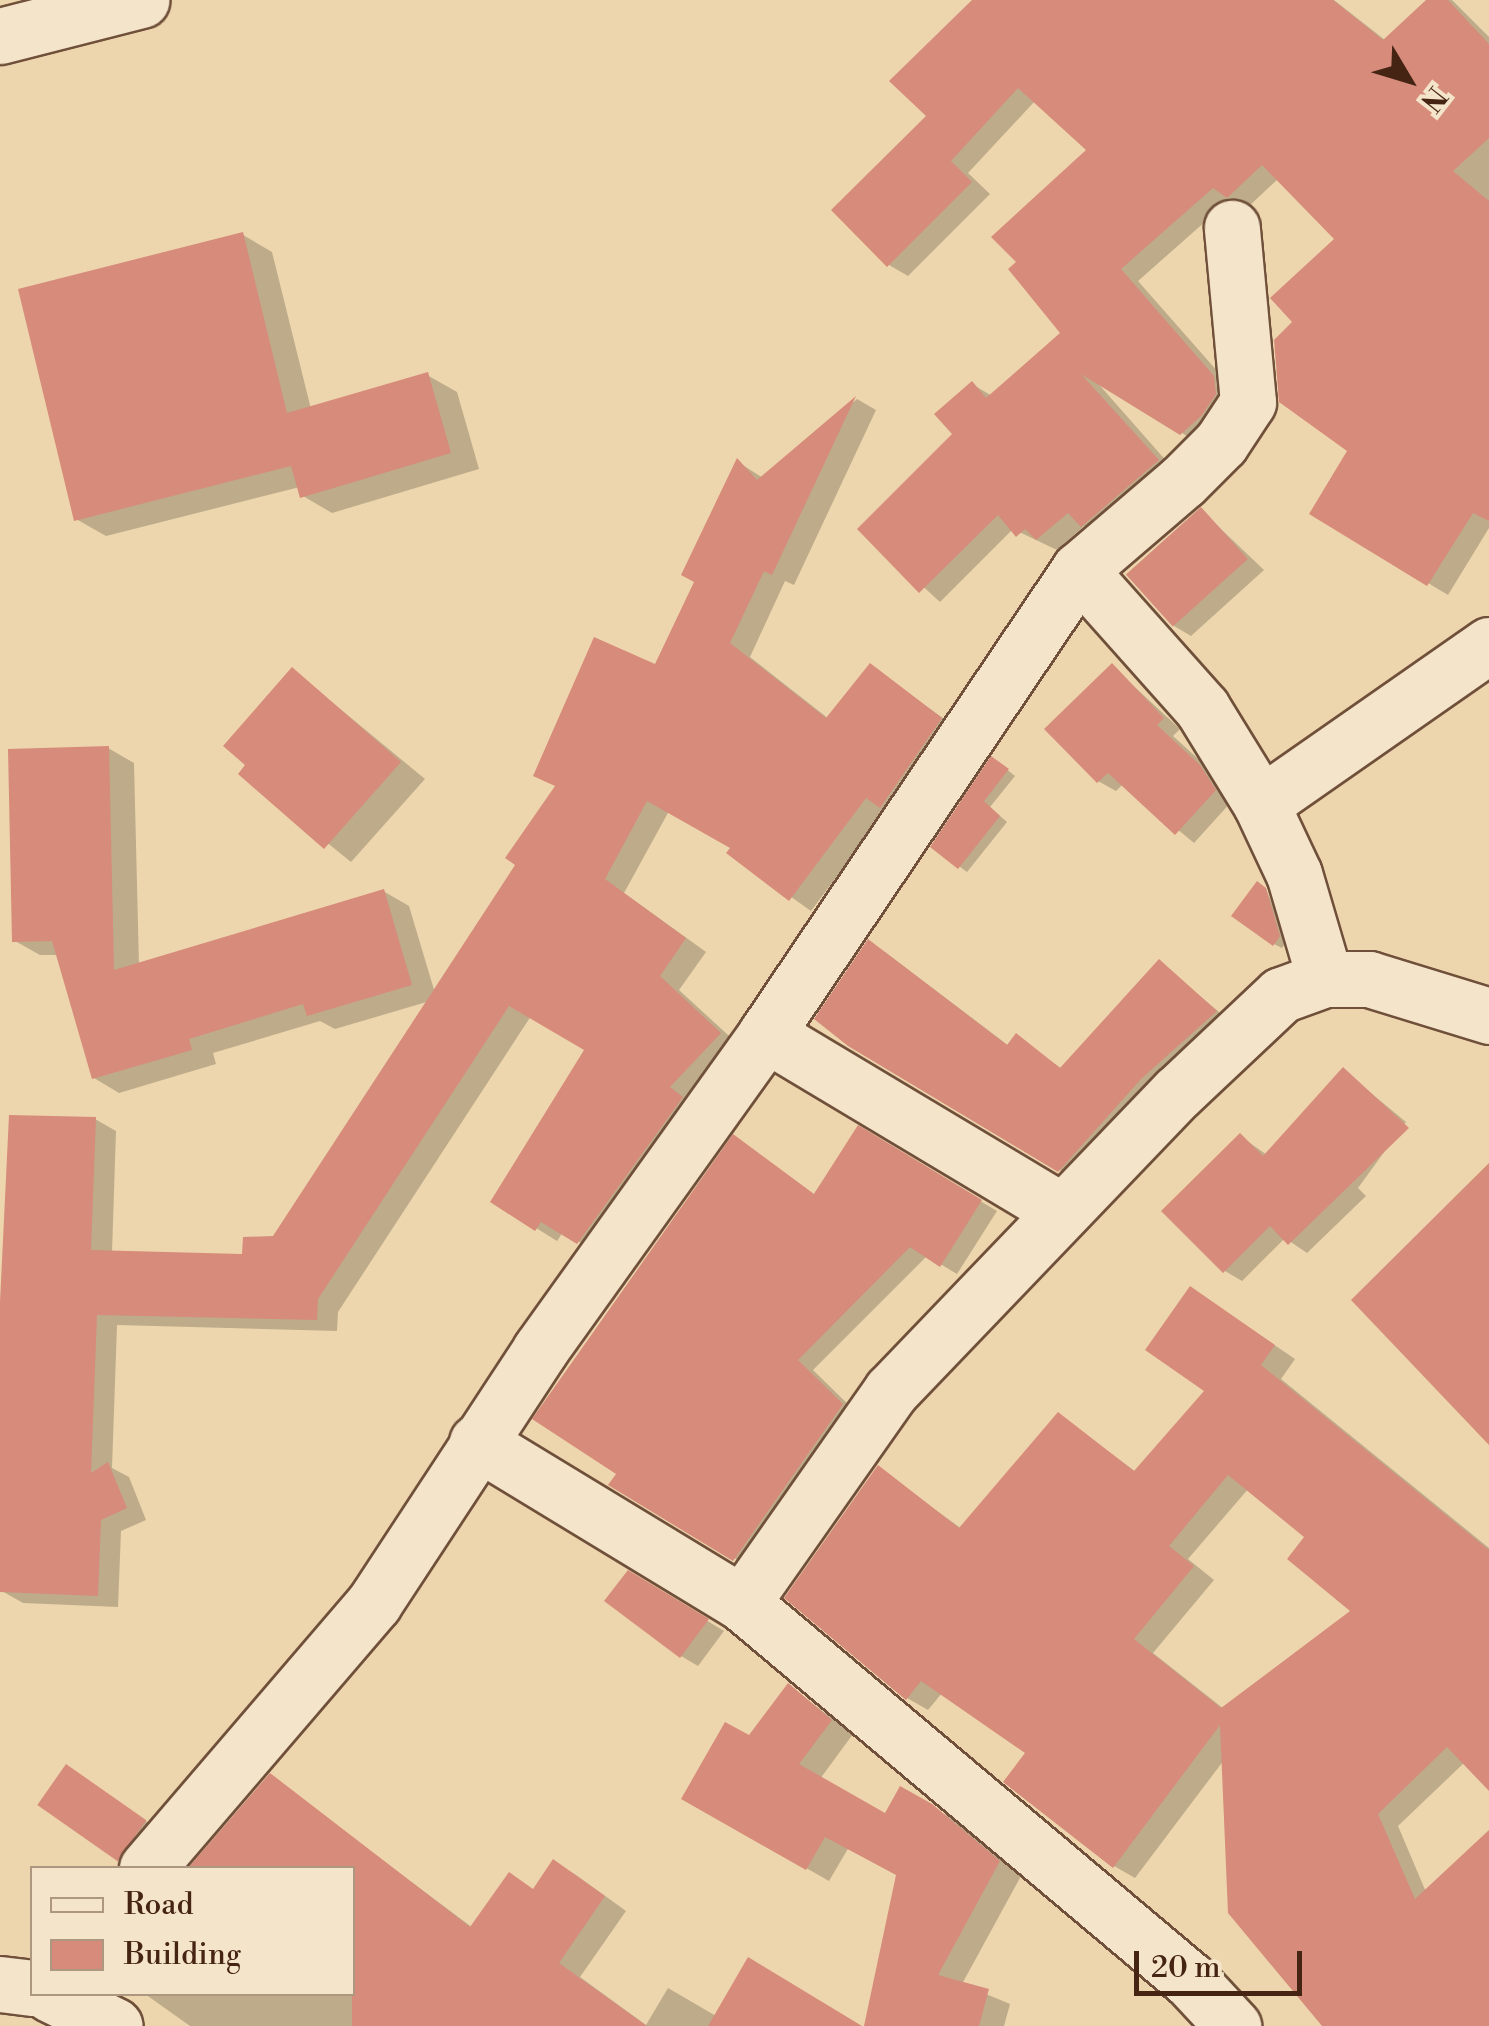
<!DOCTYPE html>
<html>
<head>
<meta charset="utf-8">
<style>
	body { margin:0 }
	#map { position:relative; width:1489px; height:2026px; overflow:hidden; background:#edd6ad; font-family:"Libre Bodoni",serif }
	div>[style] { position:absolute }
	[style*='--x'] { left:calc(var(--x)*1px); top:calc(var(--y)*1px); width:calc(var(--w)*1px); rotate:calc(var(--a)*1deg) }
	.shadow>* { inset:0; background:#0003 }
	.building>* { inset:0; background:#d78b7a; transform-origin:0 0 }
	.roads { filter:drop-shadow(2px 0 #70503a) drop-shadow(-2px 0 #70503a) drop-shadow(0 2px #70503a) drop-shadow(0 -2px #70503a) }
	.minor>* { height:55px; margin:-27.5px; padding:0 27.5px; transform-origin:27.5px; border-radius:27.5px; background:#f3e4ca }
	span { translate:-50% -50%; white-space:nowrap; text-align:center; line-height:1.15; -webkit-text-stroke:8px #f3e4ca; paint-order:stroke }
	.legend { position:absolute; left:30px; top:1866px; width:325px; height:130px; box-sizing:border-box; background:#f3e4ca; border:2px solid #ae9781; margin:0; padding:12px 18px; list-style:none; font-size:30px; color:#462414 }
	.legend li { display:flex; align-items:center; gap:20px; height:50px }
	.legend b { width:50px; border:2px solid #ae9781 }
	.north { position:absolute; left:1359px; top:30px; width:100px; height:100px; -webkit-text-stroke:8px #f3e4ca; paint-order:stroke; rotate:128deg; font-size:28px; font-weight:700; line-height:40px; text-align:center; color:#462414 }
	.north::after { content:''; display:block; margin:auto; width:35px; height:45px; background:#462414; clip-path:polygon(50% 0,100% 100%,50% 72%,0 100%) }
	.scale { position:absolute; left:1134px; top:1951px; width:168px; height:45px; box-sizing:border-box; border:5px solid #462414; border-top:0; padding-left:12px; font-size:30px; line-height:35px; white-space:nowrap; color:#462414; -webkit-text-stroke:8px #f3e4ca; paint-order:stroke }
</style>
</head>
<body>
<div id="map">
	<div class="shadow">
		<i style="clip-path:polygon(974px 0,1334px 0,1385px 40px,1430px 0,1452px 0,1489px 37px,1489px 528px,1448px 595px,1312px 513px,1351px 450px,1295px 322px,1337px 239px,1279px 178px,1248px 207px,1232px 198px,1138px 281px,1233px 389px,1200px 444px,1095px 380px,1176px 472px,1102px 536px,1084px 526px,1057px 550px,1013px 529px,940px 602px,860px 529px,955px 435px,972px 384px,992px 396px,1064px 334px,1090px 150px,1035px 101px,968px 173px,990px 194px,908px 276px,889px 265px,929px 116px)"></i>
		<i style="clip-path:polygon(243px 235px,272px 252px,311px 409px,427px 375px,457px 392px,479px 469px,332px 513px,303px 496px,300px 487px,106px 536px,76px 519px)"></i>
		<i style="clip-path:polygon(857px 399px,876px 410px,794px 585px,785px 581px,750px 657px,829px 719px,880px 673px,961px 731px,887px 809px,811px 911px,729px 853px,733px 847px,669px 811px,624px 893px,706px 952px,679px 990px,740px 1046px,599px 1254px,563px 1232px,557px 1241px,493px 1201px,588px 1049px,531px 1016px,338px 1312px,337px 1331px,117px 1325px,112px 1468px,129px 1477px,146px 1520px,121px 1531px,118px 1607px,23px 1603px,2px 1591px,0 1305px,95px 1119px,116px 1131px,112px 1253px,244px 1256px,275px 1238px,430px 1001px,335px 1029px,320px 1021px,213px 1053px,216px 1064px,119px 1093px,94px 1078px,58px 955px,40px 955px,15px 941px,108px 748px,134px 763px,139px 965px,383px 891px,409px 906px,435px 993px,657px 667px,697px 582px,738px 462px,763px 478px)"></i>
		<i style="clip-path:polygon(1201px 510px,1264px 570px,1191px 636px,1174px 626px)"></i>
		<i style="clip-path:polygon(1112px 666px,1180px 729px,1173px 736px,1218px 777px,1232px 801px,1194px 843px,1123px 784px,1116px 791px,1098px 781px)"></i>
		<i style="clip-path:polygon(293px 670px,425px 779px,351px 862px,241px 773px)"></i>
		<i style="clip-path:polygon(1000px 764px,1015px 776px,990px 807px,1007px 822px,967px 872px,933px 847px)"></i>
		<i style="clip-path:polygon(1266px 889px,1287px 941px,1282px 948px,1274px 944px)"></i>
		<i style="clip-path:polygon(885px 952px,1009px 1046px,1017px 1036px,1062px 1069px,1159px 962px,1231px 1022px,1076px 1180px,849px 1044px)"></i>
		<i style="clip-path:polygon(1343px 1070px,1406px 1122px,1358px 1188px,1366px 1196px,1307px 1253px,1285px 1238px,1242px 1281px,1225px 1271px,1240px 1136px,1267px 1155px)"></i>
		<i style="clip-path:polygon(859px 1129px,997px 1211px,957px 1274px,927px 1256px,813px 1370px,859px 1415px,751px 1568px,612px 1484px)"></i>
		<i style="clip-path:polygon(evenodd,1223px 1310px,1295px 1359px,1281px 1379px,1489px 1548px,1489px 1787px,1465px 1762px,1398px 1826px,1426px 1892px,1489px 1833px,1489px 2026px,1326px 2026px,1224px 1760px,1135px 1878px,1114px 1866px,1028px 1752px,942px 1693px,928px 1710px,907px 1698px,879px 1469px,962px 1529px,1059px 1415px,1136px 1472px,1208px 1390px,1223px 1310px,1249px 1488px,1307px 1537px,1354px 1611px,1224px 1709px,1153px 1653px,1214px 1580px,1188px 1559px,1249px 1488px)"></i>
		<i style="clip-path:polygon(628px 1573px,724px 1631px,698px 1666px,681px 1656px)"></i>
		<i style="clip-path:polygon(789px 1686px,853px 1734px,820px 1779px,886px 1817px,901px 1790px,955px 1820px,1021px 1876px,962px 1984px,1010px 2004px,1004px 2026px,866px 2026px,899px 1875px,849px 1847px,829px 1881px,684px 1798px,750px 1739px)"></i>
		<i style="clip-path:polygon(74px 1772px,153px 1826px,127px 1862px,119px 1857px)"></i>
		<i style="clip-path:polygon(270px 1776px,473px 1928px,534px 1890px,554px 1862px,576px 1875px,626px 1911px,580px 1977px,646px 2025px,668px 1988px,716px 2016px,858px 2026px,190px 2026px,145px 1994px,352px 1994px,352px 1868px,191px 1868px)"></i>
	</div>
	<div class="building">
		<i style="clip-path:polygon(972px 0,1333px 0,1383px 40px,1426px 0,1448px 0,1489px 44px,1489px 138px,1453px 171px,1489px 201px,1489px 521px,1473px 513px,1427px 586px,1309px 514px,1347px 451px,1279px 402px,1274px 340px,1292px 322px,1270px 298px,1334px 239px,1262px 165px,1227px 198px,1213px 188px,1121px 269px,1214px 376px,1216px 394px,1202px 415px,1180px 435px,1081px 374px,1159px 460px,1081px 527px,1068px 513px,1036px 540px,1025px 529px,1016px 537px,998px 515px,919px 593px,857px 529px,952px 434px,934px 414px,972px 381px,986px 398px,1060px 333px,1008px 269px,1016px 262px,991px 237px,1086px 150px,1018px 88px,951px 161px,972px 182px,887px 267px,831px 210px,926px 116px,889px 81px)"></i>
		<i style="clip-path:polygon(243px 232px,287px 413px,428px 372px,451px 453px,300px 498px,291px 466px,74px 521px,18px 289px)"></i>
		<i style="clip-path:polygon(856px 396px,772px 575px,764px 571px,730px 643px,826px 718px,870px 663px,942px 718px,880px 808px,866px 798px,789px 901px,726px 853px,730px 848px,647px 801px,605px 879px,686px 938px,660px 976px,721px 1033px,670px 1087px,683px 1097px,577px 1244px,541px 1222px,535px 1231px,490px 1202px,584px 1050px,509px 1006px,318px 1299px,317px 1320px,97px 1315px,91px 1473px,108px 1462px,127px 1508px,101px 1520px,98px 1596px,0 1592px,0 1302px,9px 1115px,96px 1117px,91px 1250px,242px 1254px,243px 1237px,273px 1236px,515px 865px,505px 858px,555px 786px,533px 776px,594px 637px,655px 664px,694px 582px,681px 575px,737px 458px,757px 480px)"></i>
		<i style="left:1201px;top:507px;width:70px;height:101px;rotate:48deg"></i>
		<i style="clip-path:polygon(1112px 663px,1164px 718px,1157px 725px,1200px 765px,1216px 790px,1175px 835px,1108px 773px,1097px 783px,1044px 729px)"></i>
		<i style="clip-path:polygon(292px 667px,401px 762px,324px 849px,238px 774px,245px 765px,223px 746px)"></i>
		<i style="clip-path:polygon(109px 746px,114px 970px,384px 889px,412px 985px,307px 1016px,303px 1004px,189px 1039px,192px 1050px,92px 1079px,52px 941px,12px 942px,8px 749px)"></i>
		<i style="clip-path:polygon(991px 756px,1009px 769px,984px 801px,1000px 816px,958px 869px,930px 847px)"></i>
		<i style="clip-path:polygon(1257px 881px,1266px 888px,1280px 936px,1273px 946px,1231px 916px)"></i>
		<i style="clip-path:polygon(868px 939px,1007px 1045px,1016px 1033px,1060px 1068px,1159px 959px,1217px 1011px,1141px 1079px,1058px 1172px,848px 1046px,814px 1019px)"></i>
		<i style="clip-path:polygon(1343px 1067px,1409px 1128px,1288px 1245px,1270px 1226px,1223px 1273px,1161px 1211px,1240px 1133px,1263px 1156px)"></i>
		<i style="clip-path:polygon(858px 1125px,982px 1200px,940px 1267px,910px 1247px,798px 1360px,843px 1404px,733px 1561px,608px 1485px,616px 1474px,532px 1419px,733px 1134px,814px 1194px)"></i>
		<i style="clip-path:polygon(1489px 1163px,1489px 1445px,1351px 1300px)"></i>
		<i style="clip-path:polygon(evenodd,1190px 1286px,1275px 1345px,1261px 1365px,1489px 1550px,1489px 1791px,1447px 1747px,1378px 1814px,1415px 1899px,1489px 1830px,1489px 2026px,1322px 2026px,1228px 1913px,1220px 1725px,1113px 1868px,1003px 1782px,1025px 1753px,921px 1681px,906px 1700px,784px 1598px,878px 1465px,959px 1528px,1058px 1412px,1134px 1471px,1204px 1391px,1145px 1350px,1190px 1286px,1228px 1475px,1304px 1537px,1287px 1559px,1350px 1611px,1221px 1708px,1134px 1639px,1194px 1566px,1169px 1546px,1228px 1475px)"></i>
		<i style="clip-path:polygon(628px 1570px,709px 1619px,680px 1658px,604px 1601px)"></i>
		<i style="clip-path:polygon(788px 1683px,832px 1720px,799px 1764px,885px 1813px,900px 1786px,932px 1804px,1000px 1861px,938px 1975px,989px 1989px,979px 2026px,864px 2026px,896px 1875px,825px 1837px,806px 1870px,681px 1799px,725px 1722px,749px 1735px)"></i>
		<i style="left:66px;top:1764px;width:98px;height:50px;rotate:35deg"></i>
		<i style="clip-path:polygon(270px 1773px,470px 1927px,509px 1872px,533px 1889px,553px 1859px,605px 1896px,559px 1963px,647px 2026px,352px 2026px,352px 1868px,188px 1868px)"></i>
		<i style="clip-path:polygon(748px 1957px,862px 2026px,708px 2026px)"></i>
	</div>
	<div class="roads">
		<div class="minor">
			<i style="--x:0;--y:36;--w:146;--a:-14.3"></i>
			<i style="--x:1079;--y:570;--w:185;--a:48.3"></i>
			<i style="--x:1202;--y:708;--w:113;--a:58.4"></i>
			<i style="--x:1261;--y:804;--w:77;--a:64.8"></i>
			<i style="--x:1294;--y:874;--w:109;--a:73.6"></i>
			<i style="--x:1261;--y:804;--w:278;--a:-34.9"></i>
			<i style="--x:766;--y:1034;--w:345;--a:30.9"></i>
			<i style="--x:477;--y:1442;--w:310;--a:31.3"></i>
			<i style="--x:742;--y:1603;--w:587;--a:40.09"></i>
			<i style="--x:1191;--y:1981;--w:62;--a:47"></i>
			<i style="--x:742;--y:1603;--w:259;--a:-54.9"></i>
			<i style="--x:891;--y:1391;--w:413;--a:-46.2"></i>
			<i style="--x:1177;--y:1093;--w:143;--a:-43.3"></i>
			<i style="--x:1281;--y:995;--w:47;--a:-20"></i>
			<i style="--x:1325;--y:979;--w:44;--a:0"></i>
			<i style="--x:1369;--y:979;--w:126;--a:17.1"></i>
			<i style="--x:147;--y:1868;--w:349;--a:-49.4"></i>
			<i style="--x:374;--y:1603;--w:303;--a:-56.7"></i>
			<i style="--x:540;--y:1350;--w:388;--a:-54.4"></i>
			<i style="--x:766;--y:1034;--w:560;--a:-56"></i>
			<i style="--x:1079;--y:570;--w:137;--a:-40.6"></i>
			<i style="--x:1183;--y:481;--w:54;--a:-45"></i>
			<i style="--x:1221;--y:443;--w:49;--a:-56.6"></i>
			<i style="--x:1248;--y:402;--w:175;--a:-95.3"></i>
			<i style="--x:0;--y:1984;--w:32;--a:7"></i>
			<i style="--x:50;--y:1994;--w:72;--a:26.2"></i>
		</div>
	</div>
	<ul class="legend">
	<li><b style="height:12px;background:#f3e4ca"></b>Road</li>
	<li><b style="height:28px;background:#d78b7a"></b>Building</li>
	</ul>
	<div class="north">N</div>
	<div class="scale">20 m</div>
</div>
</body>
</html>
